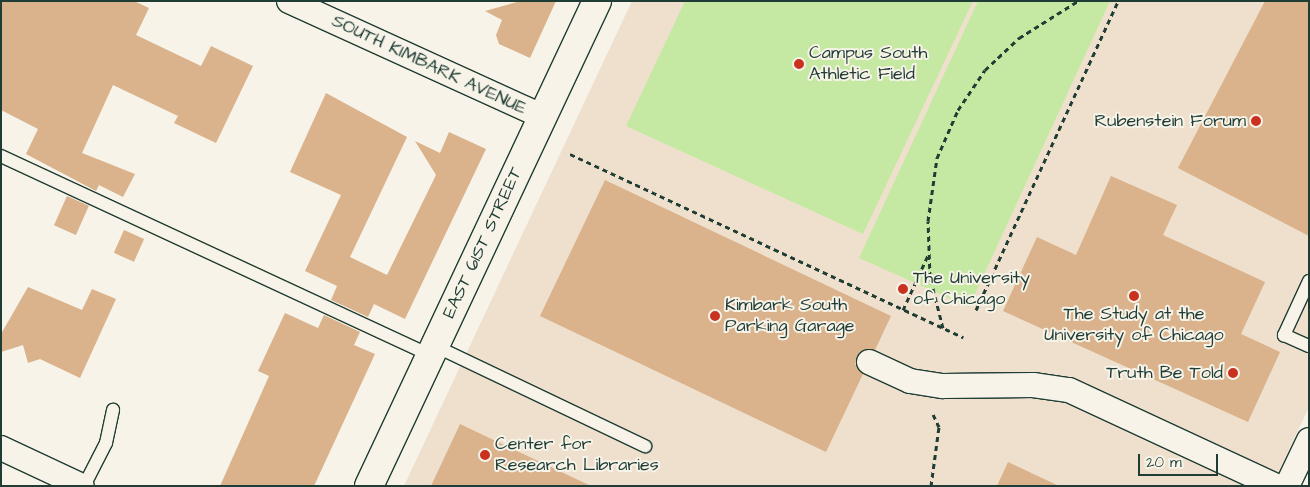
<!DOCTYPE html>
<html>
<head>
<meta charset="utf-8">
<style>
	body { margin:0 }
	#map { position:relative; width:1310px; height:487px; overflow:hidden; background:#f7f3e8; font-family:"Architects Daughter",sans-serif }
	div>[style] { position:absolute }
	[style*='--x'] { left:calc(var(--x)*1px); top:calc(var(--y)*1px); width:calc(var(--w)*1px); rotate:calc(var(--a)*1deg) }
	.built>* { inset:0; background:#eee0cc }
	.green>* { inset:0; background:#c5e9a2 }
	.building>* { inset:0; background:#dab28b; transform-origin:0 0 }
	.path>* { height:3px; margin-top:-1.5px; transform-origin:0; background:repeating-linear-gradient(90deg,#1f3d34 0 5px,transparent 0 9px) }
	.roads { filter:drop-shadow(1px 0 #1f3d34) drop-shadow(-1px 0 #1f3d34) drop-shadow(0 1px #1f3d34) drop-shadow(0 -1px #1f3d34) }
	.lane>* { height:12px; margin:-6px; padding:0 6px; transform-origin:6px; border-radius:6px; background:#f7f3e8 }
	.street>* { height:24px; margin:-12px; padding:0 12px; transform-origin:12px; border-radius:12px; background:#f7f3e8 }
	.secondary>* { height:28px; margin:-14px; padding:0 14px; transform-origin:14px; border-radius:14px; background:#f7f3e8 }
	.dots>* { width:14px; height:14px; translate:-50% -50%; box-sizing:border-box; border:2px solid #f7f3e8; border-radius:50% }
	span { translate:-50% -50%; white-space:nowrap; text-align:center; line-height:1.15; -webkit-text-stroke:4px #f7f3e8; paint-order:stroke }
	.poi-label { font-size:18px; color:#1f3d34 }
	.left { translate:0 -50%; text-align:left }
	.right { translate:-100% -50%; text-align:right }
	.street-label { font-size:18px; color:#1f3d34 }
	.frame { position:absolute; inset:0; border:2px solid #1f3d34; pointer-events:none }
	.scale { position:absolute; left:1138px; top:454px; width:80px; height:22px; box-sizing:border-box; border:2px solid #1f3d34; border-top:0; padding-left:6px; font-size:15px; line-height:18px; white-space:nowrap; color:#1f3d34; -webkit-text-stroke:4px #f7f3e8; paint-order:stroke }
</style>
</head>
<body>
<div id="map">
	<div class="built">
		<i style="clip-path:polygon(632px 1px,1309px 1px,1309px 407px,1272px 486px,404px 486px)"></i>
	</div>
	<div class="green">
		<i style="clip-path:polygon(685px 1px,973px 1px,863px 234px,626px 126px)"></i>
		<i style="clip-path:polygon(978px 1px,1110px 1px,969px 307px,859px 258px)"></i>
	</div>
	<div class="building">
		<i style="clip-path:polygon(1px 1px,134px 1px,149px 8px,136px 35px,201px 66px,211px 46px,253px 66px,216px 143px,174px 123px,178px 116px,113px 85px,82px 153px,135px 174px,123px 197px,99px 185px,96px 191px,26px 154px,38px 129px,1px 110px)"></i>
		<i style="clip-path:polygon(521px 1px,556px 1px,530px 58px,499px 44px,496px 35px,502px 20px,485px 11px)"></i>
		<i style="clip-path:polygon(1265px 1px,1309px 1px,1309px 236px,1178px 168px)"></i>
		<i style="clip-path:polygon(326px 93px,407px 137px,350px 257px,387px 275px,436px 175px,415px 141px,440px 153px,449px 132px,486px 149px,405px 319px,374px 304px,368px 317px,331px 300px,337px 286px,305px 271px,341px 195px,290px 172px)"></i>
		<i style="clip-path:polygon(1111px 176px,1177px 205px,1163px 235px,1265px 282px,1241px 334px,1280px 352px,1248px 422px,1003px 311px,1037px 237px,1076px 255px)"></i>
		<i style="clip-path:polygon(605px 180px,891px 316px,875px 350px,857px 356px,855px 364px,863px 374px,826px 452px,540px 316px)"></i>
		<i style="left:67px;top:196px;width:24px;height:32px;rotate:24deg"></i>
		<i style="left:124px;top:230px;width:22px;height:25px;rotate:24deg"></i>
		<i style="clip-path:polygon(28px 287px,82px 310px,92px 289px,116px 299px,80px 378px,40px 359px,28px 363px,23px 345px,1px 352px,1px 334px)"></i>
		<i style="clip-path:polygon(285px 313px,318px 328px,324px 315px,360px 332px,354px 345px,375px 354px,314px 486px,220px 486px,269px 376px,258px 371px)"></i>
		<i style="clip-path:polygon(460px 424px,591px 486px,431px 486px)"></i>
		<i style="clip-path:polygon(1008px 462px,1059px 486px,997px 486px)"></i>
	</div>
	<div class="path">
		<i style="--x:570;--y:154;--w:434;--a:25"></i>
		<i style="--x:903;--y:310;--w:63;--a:-65.5"></i>
		<i style="--x:976;--y:310;--w:340;--a:-65.3"></i>
		<i style="--x:943;--y:328;--w:53;--a:-104.3"></i>
		<i style="--x:930;--y:277;--w:56;--a:-92"></i>
		<i style="--x:928;--y:221;--w:64;--a:-81.9"></i>
		<i style="--x:937;--y:158;--w:52;--a:-66.4"></i>
		<i style="--x:958;--y:110;--w:48;--a:-56"></i>
		<i style="--x:985;--y:70;--w:47;--a:-43.3"></i>
		<i style="--x:1019;--y:38;--w:70;--a:-32.1"></i>
		<i style="--x:931;--y:486;--w:60;--a:-82.3"></i>
		<i style="--x:939;--y:427;--w:14;--a:-115"></i>
	</div>
	<div class="roads">
		<div class="lane">
			<i style="--x:1;--y:156;--w:473;--a:24.9"></i>
			<i style="--x:1309;--y:281;--w:60;--a:114.8"></i>
			<i style="--x:1284;--y:335;--w:27;--a:24"></i>
			<i style="--x:435;--y:346;--w:233;--a:25.5"></i>
			<i style="--x:84;--y:486;--w:48;--a:-62.9"></i>
			<i style="--x:106;--y:443;--w:34;--a:-78"></i>
		</div>
		<div class="street">
			<i style="--x:289;--y:1;--w:279;--a:24.5"></i>
			<i style="--x:869;--y:362;--w:45;--a:24.9"></i>
			<i style="--x:910;--y:381;--w:33;--a:9"></i>
			<i style="--x:943;--y:386;--w:90;--a:-0.6"></i>
			<i style="--x:1033;--y:385;--w:36;--a:8"></i>
			<i style="--x:1069;--y:390;--w:228;--a:24.9"></i>
			<i style="--x:1;--y:448;--w:89;--a:25.1"></i>
			<i style="--x:1287;--y:486;--w:51;--a:-64.4"></i>
		</div>
		<div class="secondary">
			<i style="--x:369;--y:486;--w:536;--a:-64.82"></i>
		</div>
	</div>
	<div class="dots">
		<i style="left:799px;top:64px;background:#c8321e"></i>
		<i style="left:1256px;top:121px;background:#c8321e"></i>
		<i style="left:903px;top:289px;background:#c8321e"></i>
		<i style="left:1134px;top:296px;background:#c8321e"></i>
		<i style="left:715px;top:316px;background:#c8321e"></i>
		<i style="left:1233px;top:373px;background:#c8321e"></i>
		<i style="left:485px;top:455px;background:#c8321e"></i>
	</div>
	<div class="poi-label">
		<span class="left" style="left:809px;top:64px">Campus South<br>Athletic Field</span>
		<span class="right" style="left:1246px;top:121px">Rubenstein Forum</span>
		<span class="left" style="left:913px;top:289px">The University<br>of Chicago</span>
		<span class="left" style="left:725px;top:316px">Kimbark South<br>Parking Garage</span>
		<span style="left:1134px;top:325px">The Study at the<br>University of Chicago</span>
		<span class="right" style="left:1223px;top:373px">Truth Be Told</span>
		<span class="left" style="left:495px;top:455px">Center for<br>Research Libraries</span>
	</div>
	<div class="street-label">
		<span style="left:429px;top:65px;rotate:25deg">SOUTH KIMBARK AVENUE</span>
		<span style="left:483px;top:243px;rotate:-65deg">EAST 61ST STREET</span>
	</div>
	<div class="frame"></div>
	<div class="scale">20 m</div>
</div>
</body>
</html>
